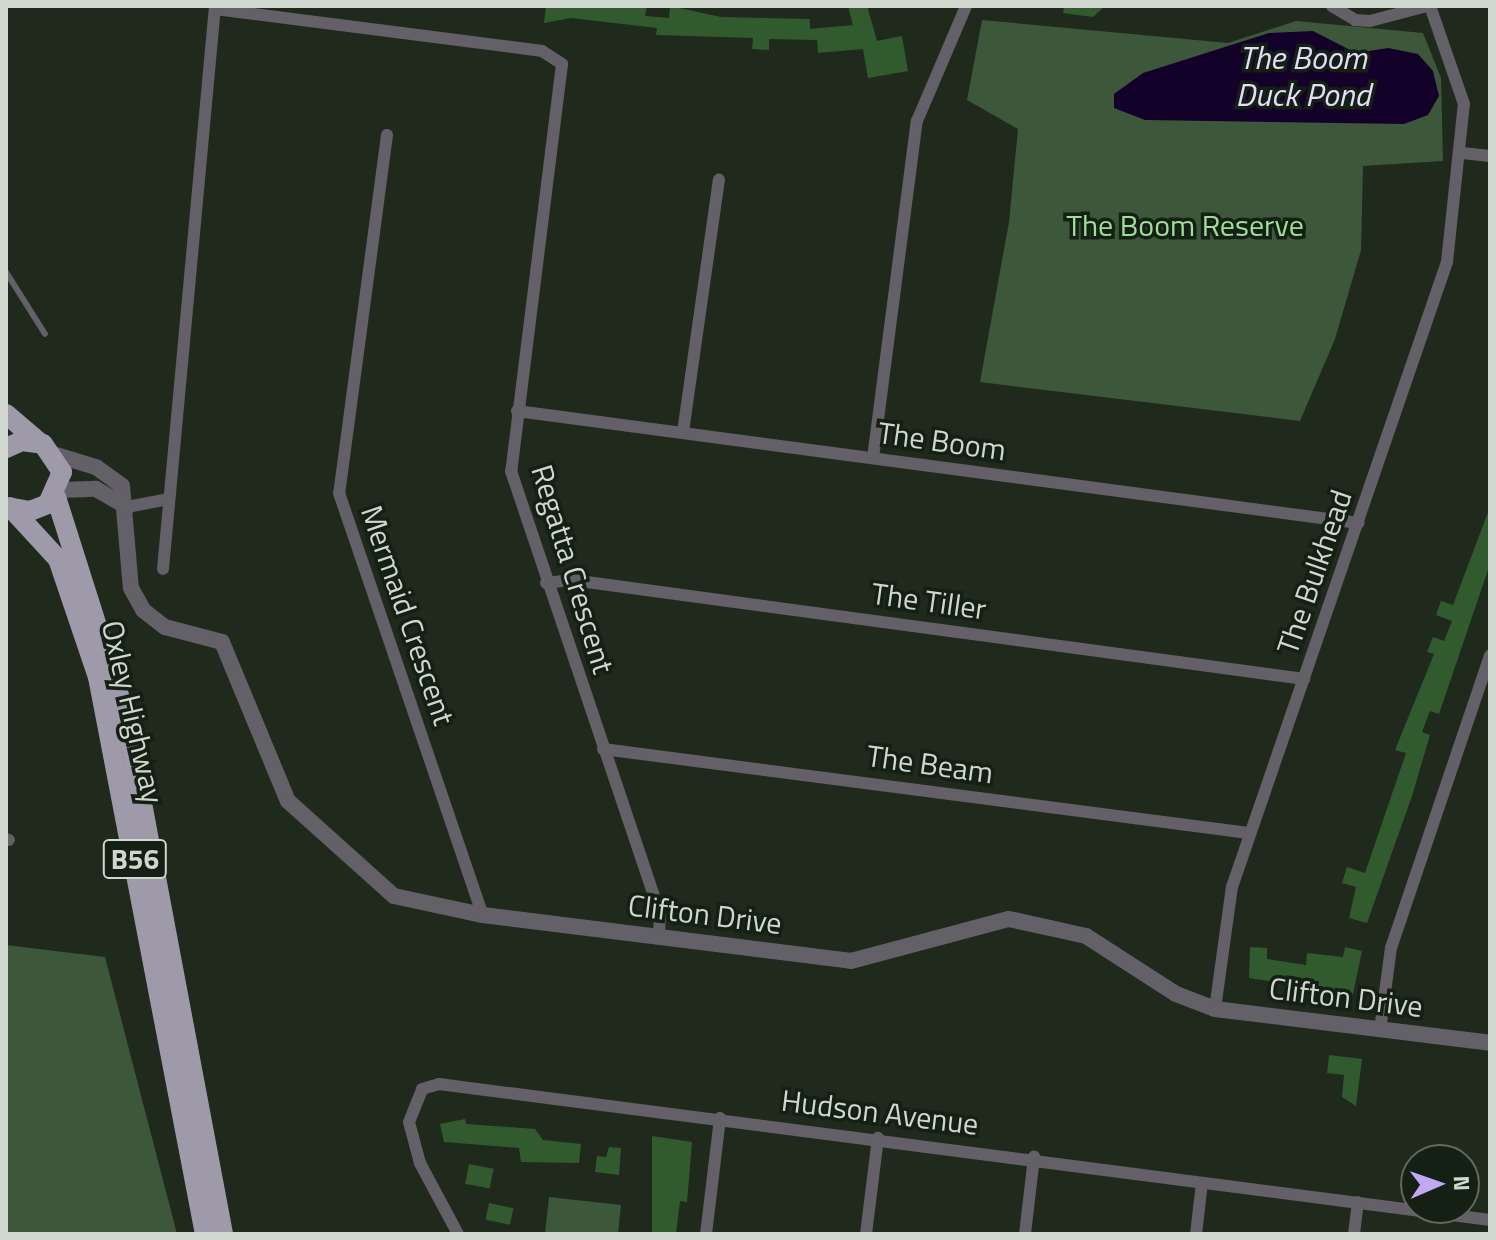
<!DOCTYPE html>
<html>
<head>
<meta charset="utf-8">
<style>
	body { margin:0 }
	#map { position:relative; width:1496px; height:1240px; overflow:hidden; background:#1f2a1d; font-family:"Titillium Web",sans-serif }
	div>[style] { position:absolute }
	[style*='--x'] { left:calc(var(--x)*1px); top:calc(var(--y)*1px); width:calc(var(--w)*1px); rotate:calc(var(--a)*1deg) }
	.green>* { inset:0; background:#3d573b }
	.water>* { inset:0; background:#14012a }
	.building>* { inset:0; background:#325a2f; transform-origin:0 0 }
	.service>* { height:6px; margin:-3px; padding:0 3px; transform-origin:3px; border-radius:3px; background:#636068 }
	.minor>* { height:12px; margin:-6px; padding:0 6px; transform-origin:6px; border-radius:6px; background:#636068 }
	.tertiary>* { height:16px; margin:-8px; padding:0 8px; transform-origin:8px; border-radius:8px; background:#636068 }
	.primary>* { height:20px; margin:-10px; padding:0 10px; transform-origin:10px; border-radius:10px; background:#9f9aaa }
	span { translate:-50% -50%; white-space:nowrap; text-align:center; line-height:1.15; -webkit-text-stroke:7px #152014; paint-order:stroke }
	.shield-label span { padding:2px 6px; background:#152014; border:2px solid; border-radius:6px; -webkit-text-stroke-width:0 }
	.shield-label { font-size:28px; color:#d0d7cf; font-weight:700 }
	.park-label { font-size:30px; color:#9fdd99 }
	.street-label { font-size:30px; color:#d0d7cf }
	.water-label { font-size:32px; color:#e6dbfc; font-style:italic }
	.frame { position:absolute; inset:0; border:8px solid #d0d7cf; pointer-events:none }
	.north { position:absolute; left:1400px; top:1144px; width:80px; height:80px; box-sizing:border-box; background:#152014; border:2px solid #60695f; border-radius:50%; rotate:88deg; font-size:22px; font-weight:700; line-height:32px; text-align:center; color:#d0d7cf }
	.north::after { content:''; display:block; margin:auto; width:28px; height:36px; background:#c2a8f2; clip-path:polygon(50% 0,100% 100%,50% 72%,0 100%) }
</style>
</head>
<body>
<div id="map">
	<div class="green">
		<i style="clip-path:polygon(982px 20px,1228px 43px,1296px 21px,1423px 33px,1441px 78px,1443px 161px,1363px 166px,1361px 250px,1335px 339px,1300px 421px,980px 382px,1009px 222px,1018px 129px,967px 100px)"></i>
		<i style="clip-path:polygon(6px 945px,105px 957px,177px 1234px,6px 1234px)"></i>
		<i style="clip-path:polygon(549px 1197px,621px 1205px,618px 1234px,545px 1234px)"></i>
	</div>
	<div class="water">
		<i style="clip-path:polygon(1313px 31px,1356px 53px,1388px 48px,1418px 54px,1433px 71px,1439px 96px,1428px 115px,1404px 124px,1145px 120px,1114px 108px,1114px 94px,1143px 73px,1269px 33px)"></i>
	</div>
	<div class="building">
		<i style="clip-path:polygon(546px 6px,647px 6px,645px 16px,669px 18px,670px 6px,721px 17px,810px 19px,810px 29px,853px 25px,848px 6px,867px 6px,877px 41px,902px 36px,908px 71px,868px 78px,863px 49px,818px 53px,817px 40px,769px 39px,769px 50px,752px 49px,753px 38px,656px 35px,657px 28px,571px 18px,544px 23px)"></i>
		<i style="clip-path:polygon(1064px 6px,1105px 6px,1093px 17px,1063px 13px)"></i>
		<i style="clip-path:polygon(1490px 507px,1490px 564px,1439px 714px,1430px 711px,1422px 732px,1430px 735px,1412px 796px,1367px 923px,1349px 918px,1356px 887px,1342px 883px,1347px 867px,1365px 873px,1406px 753px,1395px 750px,1434px 654px,1427px 652px,1433px 637px,1444px 641px,1452px 621px,1436px 615px,1441px 601px,1453px 605px)"></i>
		<i style="clip-path:polygon(1250px 947px,1267px 948px,1267px 959px,1306px 965px,1307px 953px,1343px 957px,1345px 947px,1362px 951px,1353px 994px,1249px 978px)"></i>
		<i style="clip-path:polygon(1329px 1055px,1362px 1059px,1356px 1106px,1342px 1097px,1344px 1075px,1327px 1073px)"></i>
		<i style="clip-path:polygon(465px 1119px,466px 1124px,535px 1129px,543px 1140px,581px 1144px,579px 1163px,521px 1162px,519px 1148px,444px 1142px,440px 1124px)"></i>
		<i style="clip-path:polygon(652px 1136px,692px 1142px,687px 1202px,680px 1201px,676px 1234px,652px 1234px)"></i>
		<i style="clip-path:polygon(609px 1147px,621px 1148px,619px 1175px,595px 1172px,597px 1156px,606px 1157px)"></i>
		<i style="left:469px;top:1164px;width:25px;height:20px;rotate:11deg"></i>
		<i style="left:489px;top:1203px;width:25px;height:17px;rotate:12deg"></i>
	</div>
	<div class="service">
		<i style="--x:6;--y:272;--w:73;--a:57.8"></i>
	</div>
	<div class="minor">
		<i style="--x:1332;--y:6;--w:27;--a:31"></i>
		<i style="--x:1355;--y:20;--w:15;--a:4"></i>
		<i style="--x:1370;--y:21;--w:59;--a:-14.7"></i>
		<i style="--x:215;--y:9;--w:330;--a:7.3"></i>
		<i style="--x:542;--y:51;--w:24;--a:33"></i>
		<i style="--x:562;--y:64;--w:410;--a:97.1"></i>
		<i style="--x:511;--y:471;--w:468;--a:71.4"></i>
		<i style="--x:660;--y:915;--w:21;--a:93"></i>
		<i style="--x:387;--y:135;--w:361;--a:97.6"></i>
		<i style="--x:339;--y:493;--w:446;--a:71.2"></i>
		<i style="--x:1462;--y:153;--w:28;--a:6"></i>
		<i style="--x:517;--y:411;--w:849;--a:7.58"></i>
		<i style="--x:683;--y:432;--w:255;--a:-81.9"></i>
		<i style="--x:873;--y:458;--w:340;--a:-82.6"></i>
		<i style="--x:917;--y:121;--w:125;--a:-66.9"></i>
		<i style="--x:127;--y:507;--w:43;--a:-10.8"></i>
		<i style="--x:163;--y:569;--w:565;--a:-84.72"></i>
		<i style="--x:546;--y:583;--w:26;--a:-7"></i>
		<i style="--x:572;--y:580;--w:739;--a:7.7"></i>
		<i style="--x:603;--y:749;--w:651;--a:7.41"></i>
		<i style="--x:6;--y:839;--w:3;--a:18"></i>
		<i style="--x:1215;--y:1009;--w:123;--a:-82.1"></i>
		<i style="--x:1232;--y:887;--w:661;--a:-71.02"></i>
		<i style="--x:1447;--y:262;--w:159;--a:-83.9"></i>
		<i style="--x:1464;--y:104;--w:104;--a:-109.1"></i>
		<i style="--x:1380;--y:1030;--w:83;--a:-82.4"></i>
		<i style="--x:1391;--y:948;--w:309;--a:-71.3"></i>
		<i style="--x:458;--y:1234;--w:81;--a:-118.2"></i>
		<i style="--x:420;--y:1163;--w:42;--a:-105"></i>
		<i style="--x:409;--y:1122;--w:35;--a:-68"></i>
		<i style="--x:422;--y:1089;--w:18;--a:-16"></i>
		<i style="--x:439;--y:1084;--w:1060;--a:7.37"></i>
		<i style="--x:706;--y:1234;--w:117;--a:-83.1"></i>
		<i style="--x:866;--y:1234;--w:97;--a:-82.9"></i>
		<i style="--x:1025;--y:1234;--w:78;--a:-83.3"></i>
		<i style="--x:1196;--y:1234;--w:51;--a:-83.3"></i>
		<i style="--x:1354;--y:1234;--w:32;--a:-83"></i>
	</div>
	<div class="tertiary">
		<i style="--x:56;--y:455;--w:42;--a:16.7"></i>
		<i style="--x:96;--y:467;--w:32;--a:36"></i>
		<i style="--x:122;--y:486;--w:102;--a:85"></i>
		<i style="--x:131;--y:588;--w:25;--a:61"></i>
		<i style="--x:143;--y:610;--w:28;--a:38"></i>
		<i style="--x:165;--y:627;--w:59;--a:14.7"></i>
		<i style="--x:222;--y:642;--w:172;--a:67.5"></i>
		<i style="--x:288;--y:801;--w:142;--a:41.9"></i>
		<i style="--x:394;--y:896;--w:91;--a:12.1"></i>
		<i style="--x:483;--y:915;--w:371;--a:7.1"></i>
		<i style="--x:851;--y:961;--w:163;--a:-14.9"></i>
		<i style="--x:1009;--y:919;--w:79;--a:12.4"></i>
		<i style="--x:1086;--y:936;--w:107;--a:32.8"></i>
		<i style="--x:1176;--y:994;--w:42;--a:21"></i>
		<i style="--x:1215;--y:1009;--w:277;--a:7"></i>
		<i style="--x:60;--y:490;--w:36;--a:-2"></i>
		<i style="--x:96;--y:489;--w:36;--a:30"></i>
	</div>
	<div class="primary">
		<i style="--x:6;--y:414;--w:43;--a:40.3"></i>
		<i style="--x:6;--y:448;--w:17;--a:-24"></i>
		<i style="--x:22;--y:441;--w:21;--a:8"></i>
		<i style="--x:43;--y:444;--w:34;--a:56"></i>
		<i style="--x:62;--y:472;--w:35;--a:114"></i>
		<i style="--x:48;--y:504;--w:19;--a:159"></i>
		<i style="--x:30;--y:511;--w:17;--a:-170"></i>
		<i style="--x:56;--y:497;--w:232;--a:72.4"></i>
		<i style="--x:126;--y:718;--w:525;--a:79.35"></i>
		<i style="--x:10;--y:507;--w:71;--a:47.3"></i>
		<i style="--x:58;--y:559;--w:125;--a:71.3"></i>
		<i style="--x:98;--y:677;--w:567;--a:79.13"></i>
	</div>
	<div class="shield-label">
		<span style="left:135px;top:859px">B56</span>
	</div>
	<div class="park-label">
		<span style="left:1185px;top:225px">The Boom Reserve</span>
	</div>
	<div class="street-label">
		<span style="left:942px;top:441px;rotate:8deg">The Boom</span>
		<span style="left:573px;top:569px;rotate:73deg">Regatta Crescent</span>
		<span style="left:1314px;top:572px;rotate:-71deg">The Bulkhead</span>
		<span style="left:929px;top:601px;rotate:8deg">The Tiller</span>
		<span style="left:408px;top:615px;rotate:71deg">Mermaid Crescent</span>
		<span style="left:133px;top:712px;rotate:77deg">Oxley Highway</span>
		<span style="left:930px;top:764px;rotate:8deg">The Beam</span>
		<span style="left:705px;top:914px;rotate:7deg">Clifton Drive</span>
		<span style="left:1346px;top:997px;rotate:7deg">Clifton Drive</span>
		<span style="left:880px;top:1112px;rotate:7deg">Hudson Avenue</span>
	</div>
	<div class="water-label">
		<span style="left:1303px;top:76px">The Boom<br>Duck Pond</span>
	</div>
	<div class="frame"></div>
	<div class="north">N</div>
</div>
</body>
</html>
